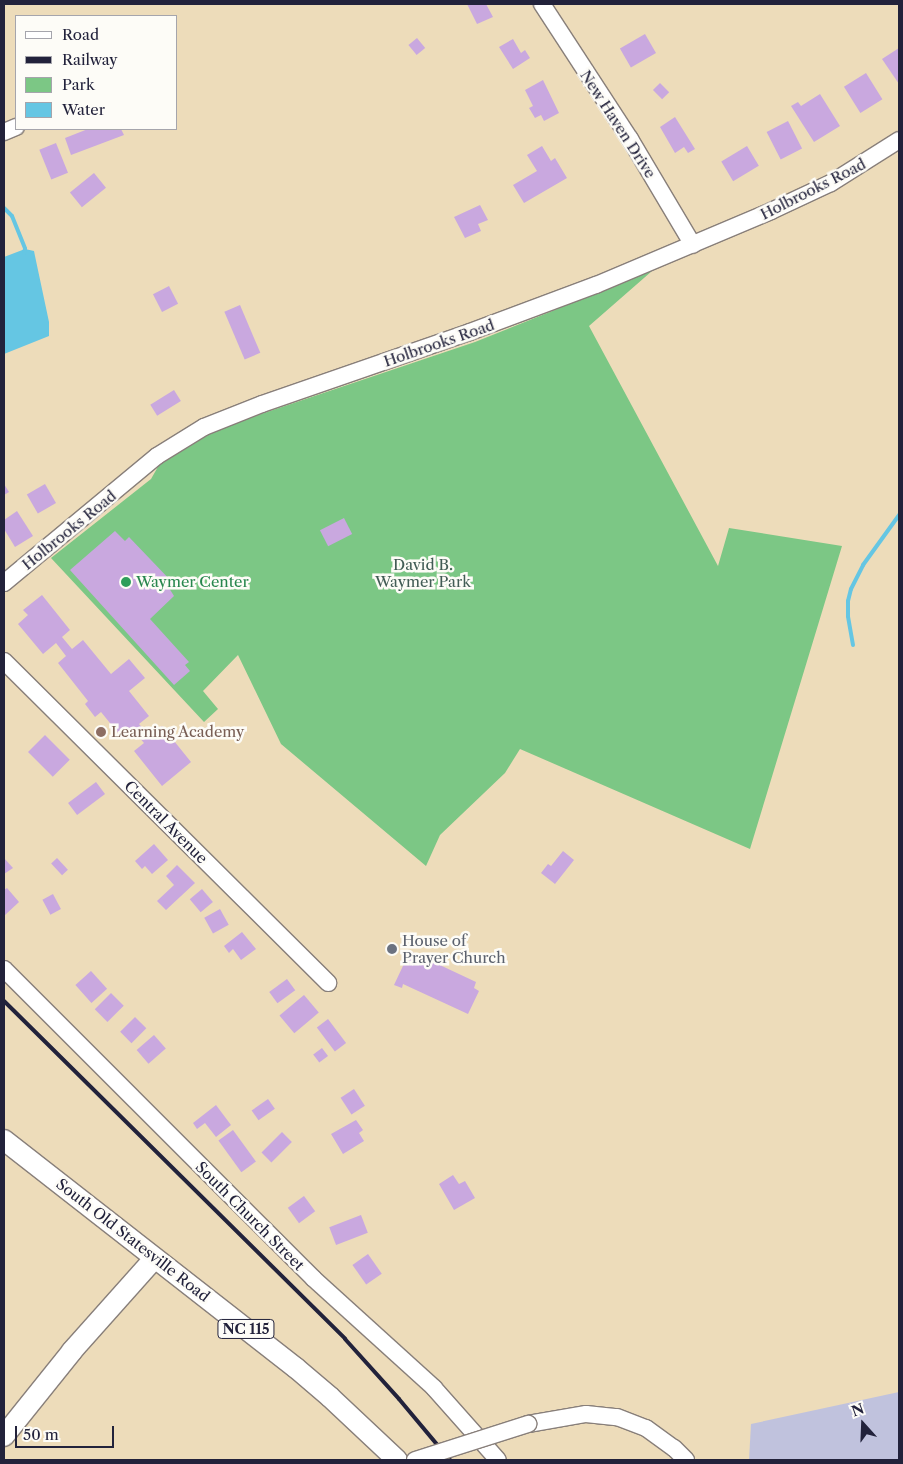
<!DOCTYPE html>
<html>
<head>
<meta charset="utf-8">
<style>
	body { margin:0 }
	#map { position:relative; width:903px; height:1464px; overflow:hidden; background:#eddcba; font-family:"Libre Caslon Text",serif }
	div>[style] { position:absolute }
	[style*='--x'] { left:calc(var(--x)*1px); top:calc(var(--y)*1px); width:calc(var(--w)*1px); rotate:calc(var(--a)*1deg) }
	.industrial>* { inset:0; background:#c0c2dd }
	.green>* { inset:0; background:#7cc785 }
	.water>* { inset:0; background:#65c6e3 }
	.stream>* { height:4px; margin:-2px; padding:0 2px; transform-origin:2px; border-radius:2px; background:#65c6e3 }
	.building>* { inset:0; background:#c9a8df; transform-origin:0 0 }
	.roads { filter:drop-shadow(1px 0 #887f7a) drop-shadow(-1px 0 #887f7a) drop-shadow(0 1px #887f7a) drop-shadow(0 -1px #887f7a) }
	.minor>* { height:16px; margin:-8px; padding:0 8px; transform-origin:8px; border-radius:8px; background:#fff }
	.major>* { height:20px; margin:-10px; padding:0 10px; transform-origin:10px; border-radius:10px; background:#fff }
	.rail>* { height:4px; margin:-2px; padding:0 2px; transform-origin:2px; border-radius:2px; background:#22223b }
	.bridges { filter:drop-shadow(1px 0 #887f7a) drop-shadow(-1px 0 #887f7a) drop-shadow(0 1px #887f7a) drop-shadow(0 -1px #887f7a) }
	.minor-bridge>* { height:16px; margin:-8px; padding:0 8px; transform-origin:8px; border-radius:8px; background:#fff }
	.dots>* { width:14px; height:14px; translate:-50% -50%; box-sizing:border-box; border:2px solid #fdfcf7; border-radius:50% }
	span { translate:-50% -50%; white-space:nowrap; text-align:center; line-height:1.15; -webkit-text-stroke:5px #fdfcf7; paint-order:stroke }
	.shield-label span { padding:1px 4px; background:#fdfcf7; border:1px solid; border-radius:4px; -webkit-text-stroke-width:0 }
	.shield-label { font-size:14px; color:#22223b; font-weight:700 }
	.street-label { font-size:15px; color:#22223b }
	.park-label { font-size:15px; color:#425c55 }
	.leisure-label { font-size:15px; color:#27864d }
	.left { translate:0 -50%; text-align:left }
	.education-label { font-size:15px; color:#785e54 }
	.worship-label { font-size:15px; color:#5b616d }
	.frame { position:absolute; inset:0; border:5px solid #22223b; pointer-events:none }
	.legend { position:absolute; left:15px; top:15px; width:162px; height:115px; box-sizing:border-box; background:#fdfcf7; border:1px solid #a5a5ac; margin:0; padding:6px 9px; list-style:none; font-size:15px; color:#22223b }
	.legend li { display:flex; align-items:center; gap:10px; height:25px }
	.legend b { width:25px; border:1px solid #a5a5ac }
	.north { position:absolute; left:838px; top:1399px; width:50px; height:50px; -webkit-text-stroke:4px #fdfcf7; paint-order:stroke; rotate:340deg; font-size:14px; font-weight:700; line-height:20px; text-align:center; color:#22223b }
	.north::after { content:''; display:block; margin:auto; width:18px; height:22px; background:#22223b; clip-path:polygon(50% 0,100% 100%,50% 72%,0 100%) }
	.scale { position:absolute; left:15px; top:1426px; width:99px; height:22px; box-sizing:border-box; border:2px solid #22223b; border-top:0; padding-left:6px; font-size:15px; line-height:18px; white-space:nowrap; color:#22223b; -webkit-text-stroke:4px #fdfcf7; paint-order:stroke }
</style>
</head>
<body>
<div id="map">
	<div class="industrial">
		<i style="clip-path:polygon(899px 1392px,899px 1460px,749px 1460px,751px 1424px)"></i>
	</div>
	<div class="green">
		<i style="clip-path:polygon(652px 271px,589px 326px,718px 566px,729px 528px,842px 546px,750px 849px,520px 749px,505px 773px,440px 835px,426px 866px,281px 744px,238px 655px,203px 691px,218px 709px,204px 722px,51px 558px,151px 479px,159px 465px,213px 432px,261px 414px,475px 342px)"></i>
	</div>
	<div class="water">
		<i style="clip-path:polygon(25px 249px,34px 251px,35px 256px,49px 322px,49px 336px,4px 354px,4px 257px)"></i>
	</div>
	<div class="stream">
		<i style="--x:4;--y:208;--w:11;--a:45"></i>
		<i style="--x:12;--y:216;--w:35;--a:68"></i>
		<i style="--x:25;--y:249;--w:4;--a:104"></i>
		<i style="--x:853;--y:645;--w:29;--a:-100"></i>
		<i style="--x:848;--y:616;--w:15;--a:-90"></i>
		<i style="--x:848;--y:601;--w:12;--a:-76"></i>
		<i style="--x:851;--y:589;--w:27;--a:-63"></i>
		<i style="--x:863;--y:565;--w:62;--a:-54.2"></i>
	</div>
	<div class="building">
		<i style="clip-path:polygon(467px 4px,486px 4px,493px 17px,477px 24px)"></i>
		<i style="left:645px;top:34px;width:22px;height:29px;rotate:60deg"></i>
		<i style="left:417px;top:38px;width:13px;height:11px;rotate:51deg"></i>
		<i style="clip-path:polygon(513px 39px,521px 53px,525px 50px,530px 58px,513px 69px,499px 47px)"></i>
		<i style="clip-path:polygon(899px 48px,899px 84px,882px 59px)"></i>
		<i style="left:866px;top:73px;width:31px;height:26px;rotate:58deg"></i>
		<i style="clip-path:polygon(543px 80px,559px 113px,544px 121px,541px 115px,535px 118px,529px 108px,533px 106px,525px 90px)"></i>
		<i style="left:660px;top:83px;width:13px;height:10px;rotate:45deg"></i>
		<i style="clip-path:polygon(820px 94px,840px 126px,814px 142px,791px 106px,798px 102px,801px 106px)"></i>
		<i style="clip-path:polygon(675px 117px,695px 149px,688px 153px,684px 147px,675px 153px,660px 127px)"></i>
		<i style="left:788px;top:121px;width:31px;height:24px;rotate:63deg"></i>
		<i style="clip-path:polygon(88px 129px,121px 129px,124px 135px,71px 155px,65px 138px)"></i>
		<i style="left:56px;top:143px;width:32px;height:18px;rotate:68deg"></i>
		<i style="clip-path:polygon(542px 146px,551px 161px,555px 158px,567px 178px,524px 203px,513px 185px,537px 171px,527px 155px)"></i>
		<i style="left:747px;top:146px;width:23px;height:30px;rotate:59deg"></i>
		<i style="left:94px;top:173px;width:19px;height:31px;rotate:51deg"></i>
		<i style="clip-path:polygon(480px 205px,488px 220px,478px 224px,481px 231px,465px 238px,454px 217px)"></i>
		<i style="left:169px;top:286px;width:20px;height:18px;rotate:63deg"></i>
		<i style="left:240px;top:305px;width:52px;height:17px;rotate:67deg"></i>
		<i style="left:174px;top:390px;width:13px;height:28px;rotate:58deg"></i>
		<i style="clip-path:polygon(4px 484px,9px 492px,4px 495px)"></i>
		<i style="left:45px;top:484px;width:22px;height:21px;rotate:60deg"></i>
		<i style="clip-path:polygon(17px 511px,33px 536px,15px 547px,4px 529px,4px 520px)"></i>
		<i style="left:344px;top:518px;width:18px;height:27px;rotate:63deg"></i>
		<i style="clip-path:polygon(115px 531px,125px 541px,129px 537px,173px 583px,169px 588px,174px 596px,150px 619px,189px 662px,185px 665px,190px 671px,174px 685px,70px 570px)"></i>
		<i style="clip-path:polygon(42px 595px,70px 630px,62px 637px,72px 649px,83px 640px,111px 674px,129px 659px,145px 678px,129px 691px,149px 716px,139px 724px,150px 737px,162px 726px,191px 762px,162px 786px,134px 751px,144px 743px,133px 730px,123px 739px,101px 712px,95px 717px,85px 704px,88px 701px,58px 663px,66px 656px,56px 643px,43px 654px,18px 624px,28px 615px,23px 610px)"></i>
		<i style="left:45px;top:735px;width:35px;height:24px;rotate:45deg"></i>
		<i style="left:96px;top:782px;width:15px;height:35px;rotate:53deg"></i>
		<i style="clip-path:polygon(154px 844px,168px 860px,152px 874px,145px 866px,142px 869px,135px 861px)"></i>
		<i style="clip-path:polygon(563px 851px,574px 860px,555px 884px,541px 873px,548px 864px,551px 866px)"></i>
		<i style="clip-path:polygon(4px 858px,13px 868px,4px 874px)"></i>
		<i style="left:57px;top:858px;width:16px;height:8px;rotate:47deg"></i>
		<i style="clip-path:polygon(177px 865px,195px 883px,166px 910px,157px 901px,174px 885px,166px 876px)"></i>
		<i style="clip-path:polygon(7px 888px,19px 902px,4px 916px,4px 890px)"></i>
		<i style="left:202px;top:889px;width:17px;height:16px;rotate:50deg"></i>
		<i style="left:53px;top:894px;width:17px;height:12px;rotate:62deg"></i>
		<i style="left:220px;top:909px;width:18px;height:18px;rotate:61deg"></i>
		<i style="clip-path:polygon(242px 932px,256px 949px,241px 960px,233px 949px,229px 953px,224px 946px)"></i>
		<i style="clip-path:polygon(410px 951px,476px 982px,474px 988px,479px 991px,468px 1014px,403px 984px,402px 988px,394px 985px)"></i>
		<i style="left:91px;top:971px;width:24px;height:21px;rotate:48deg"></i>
		<i style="left:287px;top:979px;width:14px;height:22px;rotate:54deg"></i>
		<i style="left:111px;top:993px;width:18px;height:23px;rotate:45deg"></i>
		<i style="left:304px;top:995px;width:23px;height:32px;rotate:50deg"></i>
		<i style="left:135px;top:1017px;width:16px;height:21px;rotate:45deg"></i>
		<i style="left:328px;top:1019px;width:30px;height:14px;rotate:53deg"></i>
		<i style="left:154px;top:1035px;width:18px;height:23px;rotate:49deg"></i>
		<i style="left:322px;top:1048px;width:10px;height:11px;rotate:53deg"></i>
		<i style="left:354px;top:1089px;width:20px;height:16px;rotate:57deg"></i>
		<i style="left:268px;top:1099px;width:12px;height:20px;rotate:55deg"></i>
		<i style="clip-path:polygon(216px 1105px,231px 1125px,216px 1137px,205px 1123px,197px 1129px,193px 1123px)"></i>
		<i style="clip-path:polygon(356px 1120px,363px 1130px,359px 1133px,364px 1141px,343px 1154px,331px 1134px)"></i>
		<i style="left:233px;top:1130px;width:39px;height:18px;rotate:54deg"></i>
		<i style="left:282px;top:1132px;width:14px;height:29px;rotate:45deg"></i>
		<i style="clip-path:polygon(453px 1175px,459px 1184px,465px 1181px,475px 1198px,454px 1210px,439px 1184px)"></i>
		<i style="left:304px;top:1196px;width:19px;height:20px;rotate:54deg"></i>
		<i style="left:361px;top:1215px;width:19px;height:34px;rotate:69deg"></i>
		<i style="left:368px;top:1254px;width:24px;height:19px;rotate:55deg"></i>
	</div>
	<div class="roads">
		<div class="minor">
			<i style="--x:542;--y:4;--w:161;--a:56.9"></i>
			<i style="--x:630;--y:139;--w:123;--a:59.3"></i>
			<i style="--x:4;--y:132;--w:13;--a:-23"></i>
			<i style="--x:4;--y:583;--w:199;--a:-39.7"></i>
			<i style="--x:157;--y:456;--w:55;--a:-31.7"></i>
			<i style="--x:204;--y:427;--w:62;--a:-21.6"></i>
			<i style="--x:262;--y:404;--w:220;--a:-19.1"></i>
			<i style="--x:470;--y:332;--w:134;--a:-20.5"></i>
			<i style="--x:596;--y:285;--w:190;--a:-22.9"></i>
			<i style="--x:771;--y:211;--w:66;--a:-25"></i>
			<i style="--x:831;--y:183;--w:80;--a:-32.3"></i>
			<i style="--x:4;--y:661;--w:457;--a:44.8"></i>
			<i style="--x:4;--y:969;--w:438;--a:45"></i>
			<i style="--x:314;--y:1279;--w:162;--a:42.2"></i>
			<i style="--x:434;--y:1388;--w:96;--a:48.4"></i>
			<i style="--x:528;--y:1424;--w:59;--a:-9.8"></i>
			<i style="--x:586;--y:1414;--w:31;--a:6"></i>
			<i style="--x:617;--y:1417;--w:31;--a:21"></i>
			<i style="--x:646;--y:1428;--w:34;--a:36"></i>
			<i style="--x:674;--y:1448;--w:17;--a:45"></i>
		</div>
		<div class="major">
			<i style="--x:4;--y:1140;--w:370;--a:38"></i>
			<i style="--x:296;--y:1368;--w:45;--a:40.5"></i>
			<i style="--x:330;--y:1397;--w:92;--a:43.2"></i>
			<i style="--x:4;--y:1436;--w:109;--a:-51.3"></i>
			<i style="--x:72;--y:1351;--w:123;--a:-48.3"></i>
		</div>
	</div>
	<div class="rail">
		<i style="--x:4;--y:1001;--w:480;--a:44.7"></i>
		<i style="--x:345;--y:1339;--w:81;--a:48"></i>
		<i style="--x:399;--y:1399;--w:80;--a:50.1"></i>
	</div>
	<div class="bridges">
		<div class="minor-bridge">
			<i style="--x:415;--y:1460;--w:119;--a:-17.7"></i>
		</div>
	</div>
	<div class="dots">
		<i style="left:126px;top:582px;background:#2e9e5b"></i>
		<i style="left:101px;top:732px;background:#8d6e63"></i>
		<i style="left:392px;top:949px;background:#6b7280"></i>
	</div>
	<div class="shield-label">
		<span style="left:246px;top:1329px">NC 115</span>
	</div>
	<div class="street-label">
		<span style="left:618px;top:124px;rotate:57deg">New Haven Drive</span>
		<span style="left:813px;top:189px;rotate:-27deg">Holbrooks Road</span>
		<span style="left:439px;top:343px;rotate:-19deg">Holbrooks Road</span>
		<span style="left:69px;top:530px;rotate:-39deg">Holbrooks Road</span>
		<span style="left:166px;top:822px;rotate:45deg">Central Avenue</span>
		<span style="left:250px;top:1216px;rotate:45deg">South Church Street</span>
		<span style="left:133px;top:1240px;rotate:38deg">South Old Statesville Road</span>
	</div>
	<div class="park-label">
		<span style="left:423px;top:573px">David B.<br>Waymer Park</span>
	</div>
	<div class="leisure-label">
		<span class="left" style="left:136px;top:582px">Waymer Center</span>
	</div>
	<div class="education-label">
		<span class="left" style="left:111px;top:732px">Learning Academy</span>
	</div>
	<div class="worship-label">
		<span class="left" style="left:402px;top:949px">House of<br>Prayer Church</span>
	</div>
	<div class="frame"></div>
	<ul class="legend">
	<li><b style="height:6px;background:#fff"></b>Road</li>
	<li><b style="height:6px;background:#22223b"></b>Railway</li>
	<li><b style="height:14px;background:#7cc785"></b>Park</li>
	<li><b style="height:14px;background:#65c6e3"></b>Water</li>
	</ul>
	<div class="north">N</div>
	<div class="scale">50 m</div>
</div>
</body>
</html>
